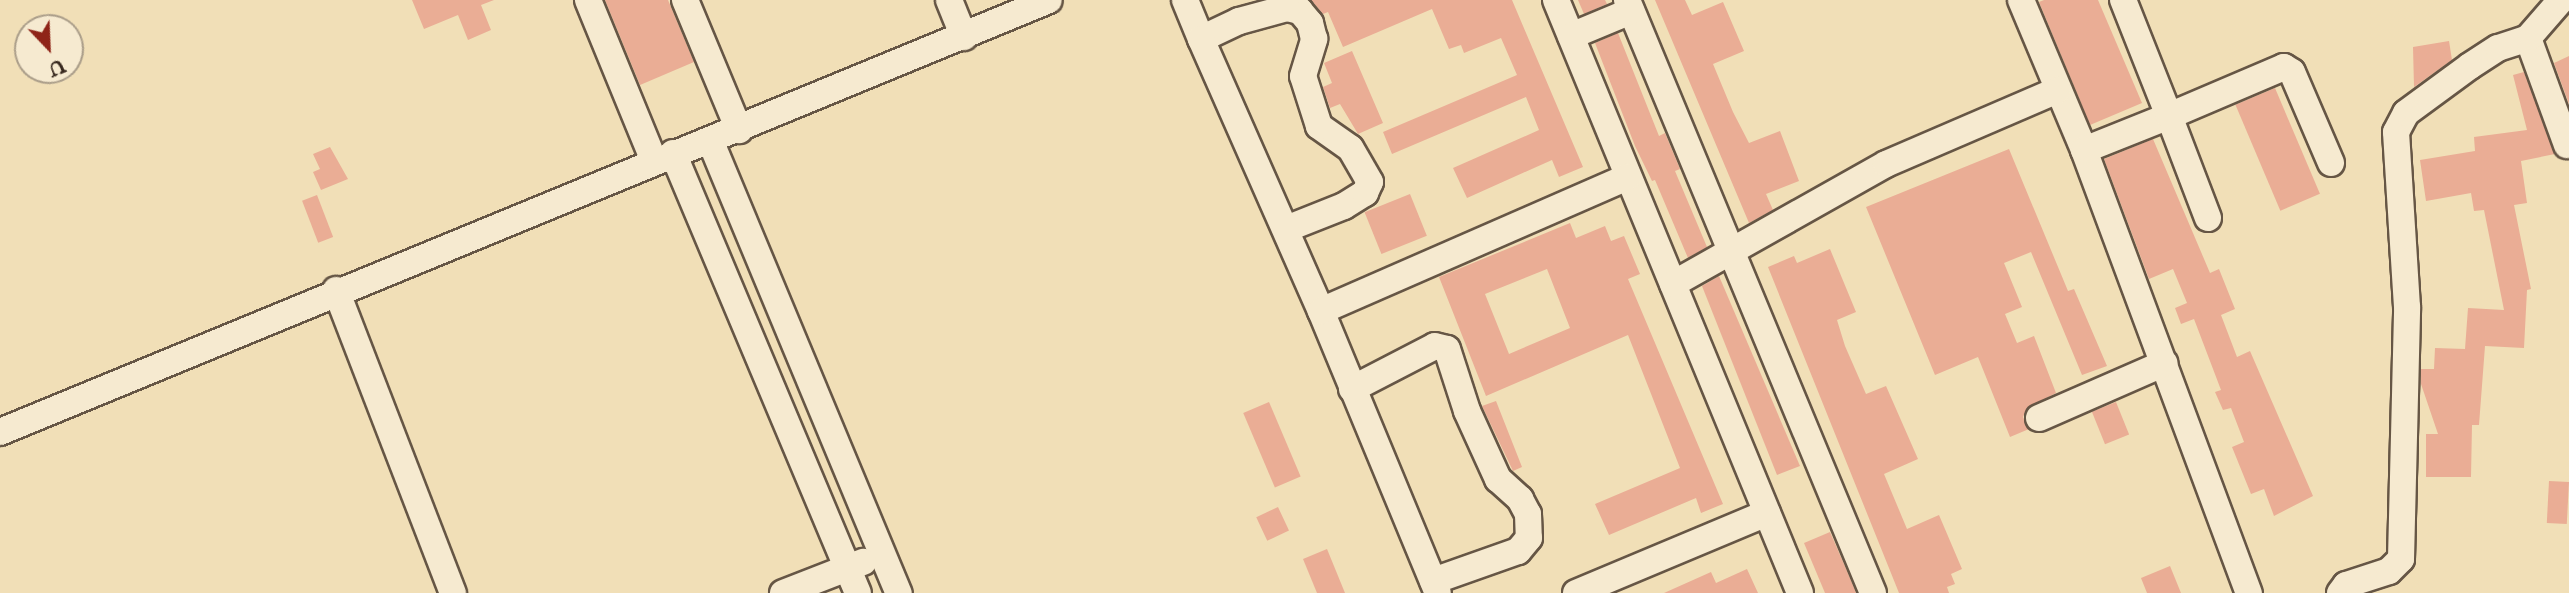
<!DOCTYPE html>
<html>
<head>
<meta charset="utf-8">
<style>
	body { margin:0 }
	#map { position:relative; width:2569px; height:593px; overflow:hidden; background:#f1dfb7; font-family:"IM FELL English",serif }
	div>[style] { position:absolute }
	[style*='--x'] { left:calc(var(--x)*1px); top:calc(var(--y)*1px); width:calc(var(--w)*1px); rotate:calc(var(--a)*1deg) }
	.building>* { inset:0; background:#eaad95; transform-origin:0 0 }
	.roads { filter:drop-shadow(2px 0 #665645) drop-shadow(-2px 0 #665645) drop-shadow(0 2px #665645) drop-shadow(0 -2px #665645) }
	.minor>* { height:26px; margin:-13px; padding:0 13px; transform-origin:13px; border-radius:13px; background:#f6ead0 }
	span { translate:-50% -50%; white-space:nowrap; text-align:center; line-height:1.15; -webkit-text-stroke:5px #f6ead0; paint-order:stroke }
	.north { position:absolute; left:14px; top:14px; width:70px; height:70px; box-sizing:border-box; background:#f6ead0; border:2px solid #aa9d89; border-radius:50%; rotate:157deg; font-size:19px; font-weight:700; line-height:28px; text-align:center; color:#38291f }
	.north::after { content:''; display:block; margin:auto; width:24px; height:32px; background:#8f2418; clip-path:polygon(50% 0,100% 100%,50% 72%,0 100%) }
</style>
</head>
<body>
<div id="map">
	<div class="building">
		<i style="clip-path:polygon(412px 0,494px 0,481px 5px,491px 30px,468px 40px,458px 15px,424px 29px)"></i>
		<i style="clip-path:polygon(605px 0,668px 0,694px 62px,640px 85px)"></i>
		<i style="clip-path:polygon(1311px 0,1512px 0,1583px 167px,1559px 177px,1552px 160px,1467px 198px,1453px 168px,1539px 130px,1526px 97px,1392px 154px,1383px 132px,1517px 75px,1501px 38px,1464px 53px,1461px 45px,1449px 49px,1432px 9px,1343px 47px,1328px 12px,1323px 14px)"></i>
		<i style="clip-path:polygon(1578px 0,1605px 0,1607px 4px,1584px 14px)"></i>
		<i style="clip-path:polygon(1655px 0,1685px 0,1692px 15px,1723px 2px,1744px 51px,1713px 64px,1733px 112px,1749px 143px,1780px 131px,1799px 181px,1766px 194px,1773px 210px,1749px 223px)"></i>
		<i style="clip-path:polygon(2044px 0,2098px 0,2142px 103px,2090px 125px,2039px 2px)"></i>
		<i style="clip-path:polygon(1618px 33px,1659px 136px,1665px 133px,1680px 169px,1675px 171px,1707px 247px,1688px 258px,1655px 180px,1652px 181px,1635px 146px,1595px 43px)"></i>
		<i style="clip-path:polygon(2449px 41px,2452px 60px,2414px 87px,2413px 47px)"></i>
		<i style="clip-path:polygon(1352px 51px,1383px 123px,1358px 134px,1340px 104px,1330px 108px,1323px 87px,1332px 83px,1324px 63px)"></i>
		<i style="clip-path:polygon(2569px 56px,2569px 104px,2554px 63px)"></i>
		<i style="clip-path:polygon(2524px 72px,2555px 154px,2521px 161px,2527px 203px,2514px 205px,2531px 289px,2527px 290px,2524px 348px,2485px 346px,2479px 425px,2472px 425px,2471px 477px,2426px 477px,2426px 434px,2438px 434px,2421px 384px,2421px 369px,2434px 369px,2435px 348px,2465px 349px,2468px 308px,2504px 310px,2484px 210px,2474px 211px,2471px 193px,2426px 201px,2420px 160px,2475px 151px,2474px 137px,2527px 130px,2513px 75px)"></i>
		<i style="left:2275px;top:88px;width:115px;height:43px;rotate:67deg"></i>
		<i style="clip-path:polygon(2153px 139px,2210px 273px,2219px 269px,2235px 309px,2221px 315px,2237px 357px,2250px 351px,2313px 496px,2274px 516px,2264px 489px,2251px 494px,2232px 447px,2244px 442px,2231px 408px,2223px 410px,2215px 392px,2221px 390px,2194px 319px,2181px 324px,2175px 308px,2187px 303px,2173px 269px,2149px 279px,2104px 159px)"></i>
		<i style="clip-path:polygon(330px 147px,348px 179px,321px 190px,313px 172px,320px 169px,313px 154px)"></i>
		<i style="clip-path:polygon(2009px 149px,2068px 291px,2074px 289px,2107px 366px,2082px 375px,2031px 252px,2004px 263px,2022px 307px,2005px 314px,2017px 343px,2034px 336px,2056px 393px,2027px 408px,2023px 417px,2029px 429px,2010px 437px,1978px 357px,1935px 375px,1866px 207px)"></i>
		<i style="left:1410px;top:194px;width:45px;height:49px;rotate:68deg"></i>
		<i style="left:317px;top:195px;width:45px;height:16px;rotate:69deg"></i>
		<i style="clip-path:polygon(evenodd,1570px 223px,1576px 238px,1605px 226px,1611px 241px,1624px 236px,1640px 274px,1628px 279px,1723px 504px,1701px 513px,1696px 498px,1609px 535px,1595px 504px,1680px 468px,1628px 335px,1486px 396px,1439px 277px,1570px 223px,1547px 269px,1570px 328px,1509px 354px,1485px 294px,1547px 269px)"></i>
		<i style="clip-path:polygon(1830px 249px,1856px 312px,1837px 320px,1845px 346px,1866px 394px,1886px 386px,1918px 459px,1884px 474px,1907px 529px,1939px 515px,1962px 569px,1951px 574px,1955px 584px,1947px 587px,1949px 593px,1899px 593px,1768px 267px,1794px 256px,1797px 263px)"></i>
		<i style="clip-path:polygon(1719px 276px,1800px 466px,1777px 475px,1702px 286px)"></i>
		<i style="clip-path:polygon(1496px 401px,1522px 467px,1513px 471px,1482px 406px)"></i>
		<i style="left:1269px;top:402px;width:81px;height:28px;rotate:67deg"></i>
		<i style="left:2116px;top:402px;width:35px;height:26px;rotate:68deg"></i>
		<i style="left:2549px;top:481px;width:20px;height:42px;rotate:3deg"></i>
		<i style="left:1278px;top:507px;width:26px;height:24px;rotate:65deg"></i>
		<i style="clip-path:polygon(1830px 532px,1847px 571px,1856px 593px,1825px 593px,1804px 543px)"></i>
		<i style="clip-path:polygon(1327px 549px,1345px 593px,1317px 593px,1303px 559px)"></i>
		<i style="clip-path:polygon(2170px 566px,2181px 593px,2147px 593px,2141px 578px)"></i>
		<i style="clip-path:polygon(1747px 569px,1758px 593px,1664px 593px,1711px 572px,1716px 583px)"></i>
	</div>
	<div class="roads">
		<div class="minor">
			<i style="--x:588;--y:0;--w:174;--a:67.7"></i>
			<i style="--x:685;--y:0;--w:141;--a:67.4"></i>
			<i style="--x:949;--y:0;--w:40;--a:68"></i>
			<i style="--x:1185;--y:0;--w:42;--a:67.7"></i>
			<i style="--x:1556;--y:0;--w:641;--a:67.63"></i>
			<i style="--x:1627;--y:0;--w:642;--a:67.47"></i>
			<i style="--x:2021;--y:0;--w:163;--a:67.2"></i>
			<i style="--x:2084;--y:150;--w:473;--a:69.6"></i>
			<i style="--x:1571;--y:36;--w:65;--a:-22.6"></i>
			<i style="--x:2528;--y:38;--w:114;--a:70"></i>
			<i style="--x:710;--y:140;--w:491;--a:67.4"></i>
			<i style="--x:2084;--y:150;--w:92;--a:-21.8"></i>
			<i style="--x:2169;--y:116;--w:125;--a:-111.6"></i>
			<i style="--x:673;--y:153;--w:477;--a:67.2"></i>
			<i style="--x:2208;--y:218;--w:109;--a:-110.9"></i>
			<i style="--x:2169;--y:116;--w:125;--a:-23.1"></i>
			<i style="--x:2284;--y:67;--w:9;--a:32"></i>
			<i style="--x:2292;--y:72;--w:99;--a:66.8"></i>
			<i style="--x:1286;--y:229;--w:62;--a:-21.6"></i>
			<i style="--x:1344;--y:206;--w:25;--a:-32"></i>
			<i style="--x:1365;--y:193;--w:12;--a:-66"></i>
			<i style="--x:1370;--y:182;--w:39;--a:-120"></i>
			<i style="--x:1350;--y:148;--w:38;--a:-145"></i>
			<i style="--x:1319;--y:126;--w:52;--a:-107.7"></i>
			<i style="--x:1303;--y:76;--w:39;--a:-73"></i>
			<i style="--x:1314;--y:39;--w:16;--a:-104"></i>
			<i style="--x:1310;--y:23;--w:16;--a:-130"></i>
			<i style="--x:1300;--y:11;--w:13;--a:-167"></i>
			<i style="--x:1287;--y:8;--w:50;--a:164.8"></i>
			<i style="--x:1239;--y:21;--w:42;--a:154.7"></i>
			<i style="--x:1201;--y:39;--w:297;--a:66.2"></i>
			<i style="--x:1321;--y:311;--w:305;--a:67.5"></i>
			<i style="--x:1673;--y:284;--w:244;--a:-29.4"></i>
			<i style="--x:1886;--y:164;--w:187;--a:-23.3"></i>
			<i style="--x:336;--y:290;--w:325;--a:68.9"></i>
			<i style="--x:1321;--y:311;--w:335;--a:-23.6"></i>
			<i style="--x:1352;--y:389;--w:93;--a:-27.4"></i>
			<i style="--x:1435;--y:346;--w:12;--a:14"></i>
			<i style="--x:1447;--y:349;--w:65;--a:72.1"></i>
			<i style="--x:1467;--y:411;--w:75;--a:65.5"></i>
			<i style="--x:1498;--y:479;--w:30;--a:42"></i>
			<i style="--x:1520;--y:499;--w:17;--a:62"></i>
			<i style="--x:1528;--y:514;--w:24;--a:88"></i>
			<i style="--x:1529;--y:538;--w:17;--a:130"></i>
			<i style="--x:1518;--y:551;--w:90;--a:160.6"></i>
			<i style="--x:2039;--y:418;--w:137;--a:-23.6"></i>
			<i style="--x:0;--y:432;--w:1134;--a:-22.38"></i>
			<i style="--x:783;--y:593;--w:86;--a:-21.2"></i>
			<i style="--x:1576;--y:593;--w:207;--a:-22.7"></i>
			<i style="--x:2340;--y:593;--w:10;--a:-53"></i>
			<i style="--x:2346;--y:585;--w:45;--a:-18"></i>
			<i style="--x:2389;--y:571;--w:17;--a:-45"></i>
			<i style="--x:2401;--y:559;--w:252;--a:-88.6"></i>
			<i style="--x:2407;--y:307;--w:175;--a:-93.6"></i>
			<i style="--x:2396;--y:132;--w:21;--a:-62"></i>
			<i style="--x:2406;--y:113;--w:79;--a:-36.3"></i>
			<i style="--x:2470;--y:66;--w:33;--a:-33"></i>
			<i style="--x:2498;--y:48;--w:32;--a:-18"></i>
			<i style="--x:2528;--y:38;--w:50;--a:-49"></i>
		</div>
	</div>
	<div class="north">U</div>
</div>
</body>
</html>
